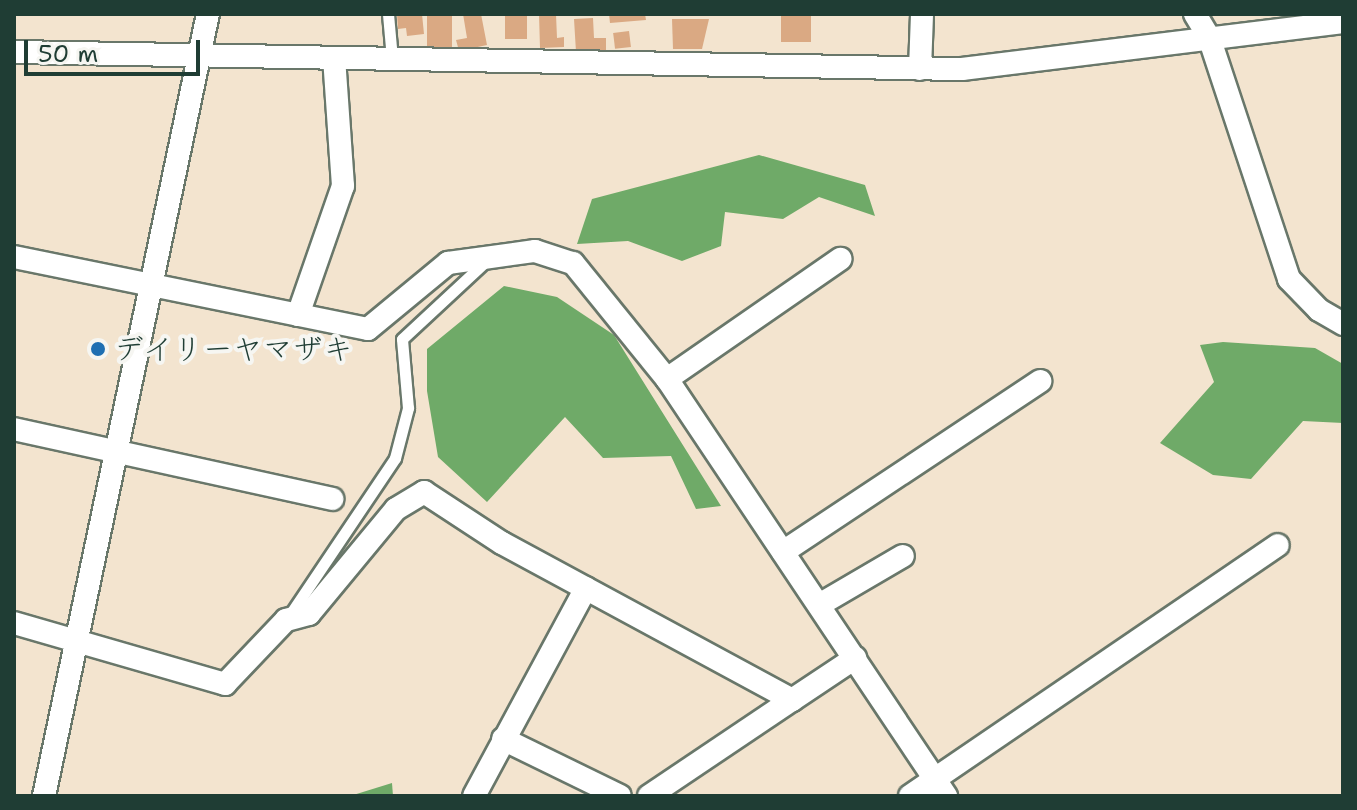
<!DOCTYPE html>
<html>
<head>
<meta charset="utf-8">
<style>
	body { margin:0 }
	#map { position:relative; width:1357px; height:810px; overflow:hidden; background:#f3e4cf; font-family:"Shantell Sans","Klee One",sans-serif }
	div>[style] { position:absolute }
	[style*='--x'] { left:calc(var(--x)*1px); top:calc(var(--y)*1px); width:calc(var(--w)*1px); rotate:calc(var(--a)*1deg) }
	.forest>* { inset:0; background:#6faa68 }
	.building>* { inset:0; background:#daa983; transform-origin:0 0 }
	.roads { filter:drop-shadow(2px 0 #69776a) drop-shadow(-2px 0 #69776a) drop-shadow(0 2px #69776a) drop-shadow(0 -2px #69776a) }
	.lane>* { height:11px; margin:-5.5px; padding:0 5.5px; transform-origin:5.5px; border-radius:5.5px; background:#fff }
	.street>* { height:22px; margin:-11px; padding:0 11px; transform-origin:11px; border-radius:11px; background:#fff }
	.dots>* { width:22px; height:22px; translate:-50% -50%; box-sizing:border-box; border:4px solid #f6f6f2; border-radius:50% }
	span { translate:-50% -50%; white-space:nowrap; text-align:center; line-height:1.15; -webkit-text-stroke:8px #f6f6f2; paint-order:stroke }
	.poi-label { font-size:30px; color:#1f3d34 }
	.left { translate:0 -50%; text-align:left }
	.frame { position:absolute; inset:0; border:16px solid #1f3d34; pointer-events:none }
	.scale { position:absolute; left:24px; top:40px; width:176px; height:36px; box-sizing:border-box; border:4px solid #1f3d34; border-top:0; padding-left:10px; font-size:24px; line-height:28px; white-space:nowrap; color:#1f3d34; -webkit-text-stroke:6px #f6f6f2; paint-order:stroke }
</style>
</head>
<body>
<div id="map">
	<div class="forest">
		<i style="clip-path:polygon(759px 155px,865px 185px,875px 216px,819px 197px,783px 219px,725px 212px,721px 246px,682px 261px,628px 241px,577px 244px,592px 199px)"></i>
		<i style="clip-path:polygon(504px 286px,557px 297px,614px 335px,721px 506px,696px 509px,671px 456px,603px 458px,565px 417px,487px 502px,438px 457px,427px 391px,427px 349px)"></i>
		<i style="clip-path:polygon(1223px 342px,1315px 348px,1343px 364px,1343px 423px,1303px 421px,1251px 479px,1213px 475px,1160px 443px,1214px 382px,1200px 345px)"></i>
		<i style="clip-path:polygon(392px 783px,393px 796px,350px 796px)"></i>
	</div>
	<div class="building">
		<i style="clip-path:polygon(397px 14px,422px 14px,424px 34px,407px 36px,406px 28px,398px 29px)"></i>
		<i style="left:427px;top:14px;width:25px;height:35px"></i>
		<i style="clip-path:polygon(463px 14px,481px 14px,487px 45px,459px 51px,456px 40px,467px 38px)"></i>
		<i style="left:505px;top:14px;width:22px;height:25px"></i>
		<i style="clip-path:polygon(539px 14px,556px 14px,557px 38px,564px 37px,564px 47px,540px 48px)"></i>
		<i style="clip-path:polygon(609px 14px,645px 14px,646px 20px,610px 23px)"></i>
		<i style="left:781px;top:14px;width:30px;height:28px"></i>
		<i style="clip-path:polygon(593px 18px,594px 38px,606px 38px,606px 51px,576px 52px,574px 19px)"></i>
		<i style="clip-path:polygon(672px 19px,709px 19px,702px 49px,673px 49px)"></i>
		<i style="left:629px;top:31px;width:16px;height:16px;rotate:83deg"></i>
	</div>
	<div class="roads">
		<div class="lane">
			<i style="--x:388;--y:14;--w:45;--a:84.9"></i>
			<i style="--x:289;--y:616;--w:190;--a:-56.1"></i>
			<i style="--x:395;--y:458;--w:52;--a:-75.4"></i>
			<i style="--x:408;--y:408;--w:69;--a:-95"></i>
			<i style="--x:402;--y:339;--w:115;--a:-42.9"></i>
		</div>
		<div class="street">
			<i style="--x:1195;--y:14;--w:27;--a:59"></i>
			<i style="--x:1209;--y:37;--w:255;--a:71.7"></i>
			<i style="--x:1289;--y:279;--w:43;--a:45.9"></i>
			<i style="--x:1319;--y:310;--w:28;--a:30"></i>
			<i style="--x:14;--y:52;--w:948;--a:1.03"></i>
			<i style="--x:962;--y:69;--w:384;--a:-7"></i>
			<i style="--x:920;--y:69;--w:55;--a:-87.9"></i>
			<i style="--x:14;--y:257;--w:361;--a:11.5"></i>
			<i style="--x:368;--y:329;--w:104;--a:-39.5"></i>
			<i style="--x:448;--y:263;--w:88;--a:-7.9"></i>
			<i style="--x:535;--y:251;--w:40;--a:18"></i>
			<i style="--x:573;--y:263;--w:149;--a:51"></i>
			<i style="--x:667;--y:379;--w:502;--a:56.21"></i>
			<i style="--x:298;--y:315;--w:137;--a:-70.8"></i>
			<i style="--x:343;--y:186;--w:128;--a:-94"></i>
			<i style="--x:667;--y:379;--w:211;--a:-34.7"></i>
			<i style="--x:14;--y:429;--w:326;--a:12.4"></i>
			<i style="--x:783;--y:552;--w:309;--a:-33.6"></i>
			<i style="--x:819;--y:605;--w:97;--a:-30.3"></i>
			<i style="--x:14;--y:623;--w:220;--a:16.1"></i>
			<i style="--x:225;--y:684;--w:88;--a:-46.4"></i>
			<i style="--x:286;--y:620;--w:24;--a:-15"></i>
			<i style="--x:309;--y:614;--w:136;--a:-50.4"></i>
			<i style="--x:396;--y:509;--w:33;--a:-31"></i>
			<i style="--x:424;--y:492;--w:93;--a:33.2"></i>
			<i style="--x:502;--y:543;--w:330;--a:28.4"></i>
			<i style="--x:792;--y:700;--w:76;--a:-33.7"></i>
			<i style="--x:503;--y:739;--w:130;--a:26"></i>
			<i style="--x:44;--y:796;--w:799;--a:-78.16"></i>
			<i style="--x:474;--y:796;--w:236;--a:-61.7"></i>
			<i style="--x:649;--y:796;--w:172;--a:-33.9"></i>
			<i style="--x:910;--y:796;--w:445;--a:-34.3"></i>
		</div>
	</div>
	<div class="dots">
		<i style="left:98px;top:349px;background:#1f6fb2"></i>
	</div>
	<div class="poi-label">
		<span class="left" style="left:114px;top:349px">デイリーヤマザキ</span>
	</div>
	<div class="frame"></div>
	<div class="scale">50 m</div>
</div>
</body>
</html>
